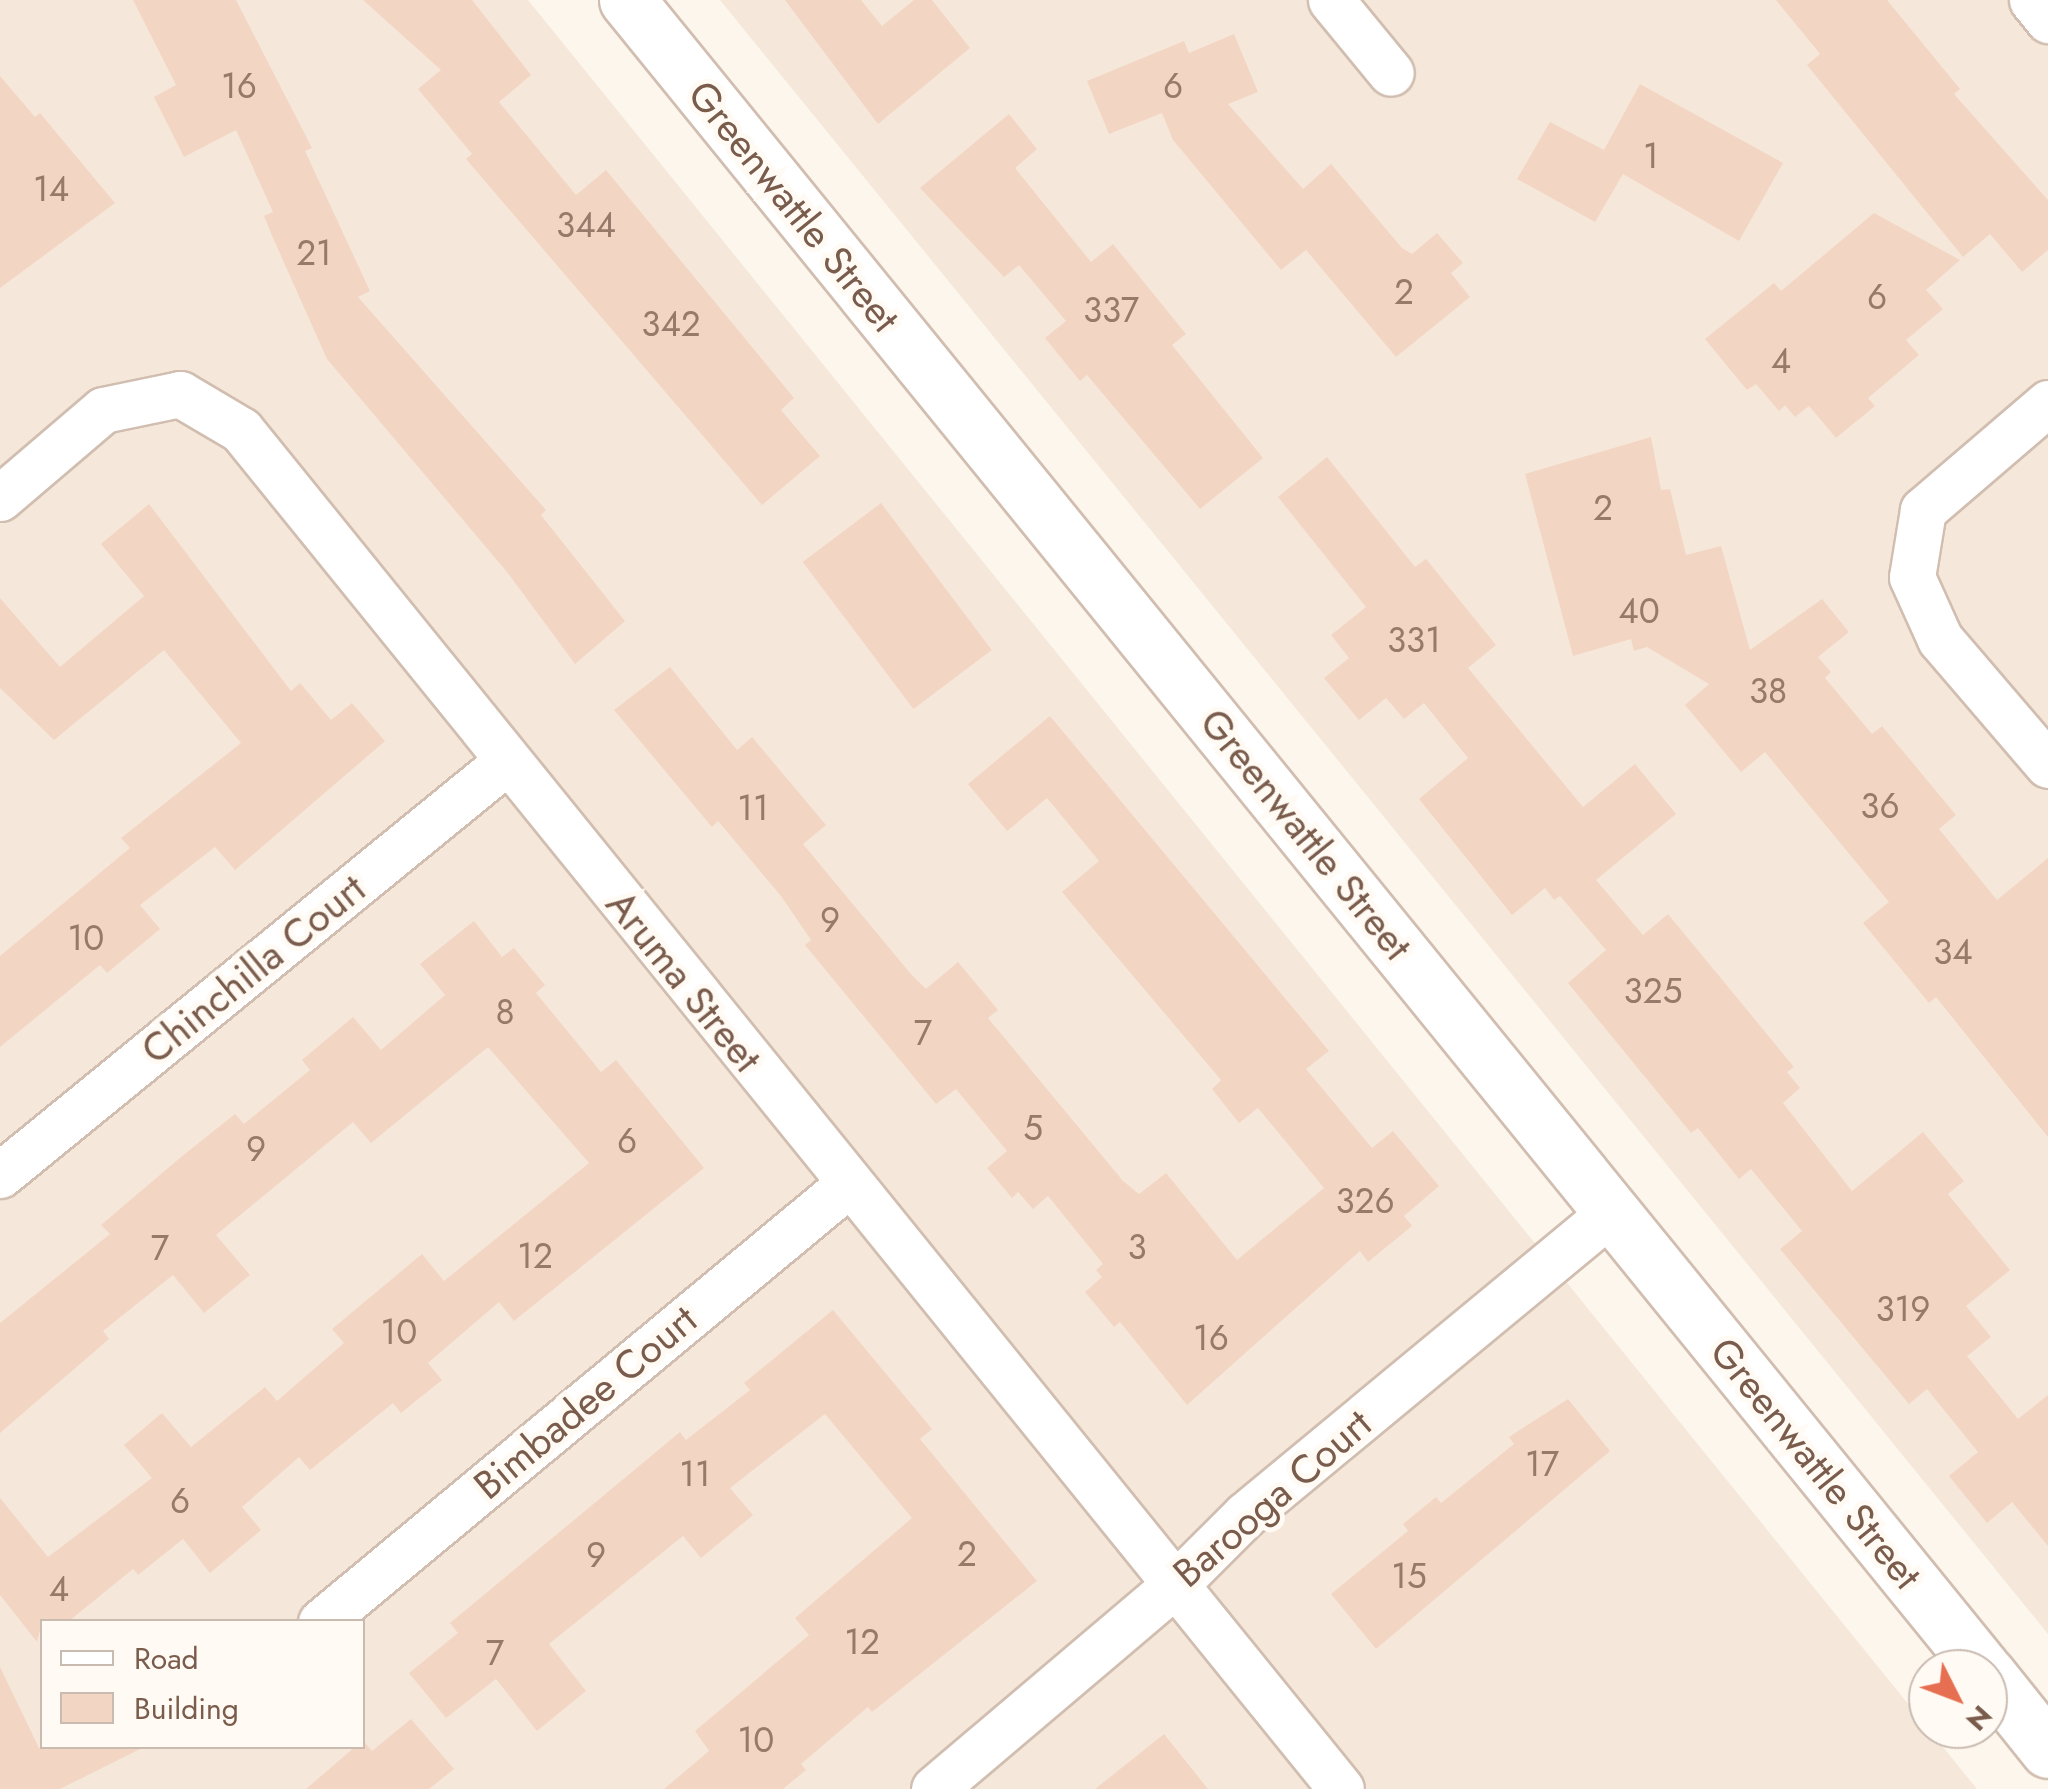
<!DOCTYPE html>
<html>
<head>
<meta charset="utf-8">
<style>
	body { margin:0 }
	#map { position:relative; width:2048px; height:1789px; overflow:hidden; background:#fdf6ec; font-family:Jost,sans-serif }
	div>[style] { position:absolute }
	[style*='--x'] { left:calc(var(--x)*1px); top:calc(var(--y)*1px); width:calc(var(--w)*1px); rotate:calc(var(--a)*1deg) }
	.residential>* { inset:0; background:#f5e8da }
	.building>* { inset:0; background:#f3d5c3; transform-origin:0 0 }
	.roads { filter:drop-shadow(2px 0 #d1beb0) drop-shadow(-2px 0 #d1beb0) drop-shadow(0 2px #d1beb0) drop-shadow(0 -2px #d1beb0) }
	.minor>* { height:45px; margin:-22.5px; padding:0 22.5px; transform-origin:22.5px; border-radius:22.5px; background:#fff }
	.secondary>* { height:55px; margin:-27.5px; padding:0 27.5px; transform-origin:27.5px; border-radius:27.5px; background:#fff }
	span { translate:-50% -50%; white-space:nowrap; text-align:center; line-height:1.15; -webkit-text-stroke:10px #fffaf3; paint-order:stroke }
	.number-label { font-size:35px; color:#987a6a }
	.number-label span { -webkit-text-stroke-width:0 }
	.street-label { font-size:40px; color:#7a5c4d }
	.legend { position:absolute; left:40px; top:1619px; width:325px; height:130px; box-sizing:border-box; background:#fffaf3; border:2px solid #cabbb1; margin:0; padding:12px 18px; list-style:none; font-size:30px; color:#7a5c4d }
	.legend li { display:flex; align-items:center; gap:20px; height:50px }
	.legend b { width:50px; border:2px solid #cabbb1 }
	.north { position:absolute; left:1908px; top:1649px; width:100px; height:100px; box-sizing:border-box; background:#fffaf3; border:2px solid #cabbb1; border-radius:50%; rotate:132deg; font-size:28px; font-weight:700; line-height:40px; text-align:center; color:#7a5c4d }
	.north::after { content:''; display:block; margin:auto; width:35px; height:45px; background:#e76f51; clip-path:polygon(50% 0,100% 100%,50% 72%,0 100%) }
</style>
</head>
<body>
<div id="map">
	<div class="residential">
		<i style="clip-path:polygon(evenodd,0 0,528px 0,1977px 1789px,0 1789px,0 0,42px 1622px,362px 1622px,362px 1746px,42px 1746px,42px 1622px)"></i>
		<i style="clip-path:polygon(720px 0,2048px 0,2048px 1634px)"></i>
	</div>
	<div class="building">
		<i style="clip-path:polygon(133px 0,236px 0,312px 148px,305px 151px,370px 291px,358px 297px,546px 510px,541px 515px,625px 621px,575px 664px,507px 572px,327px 359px,273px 238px,264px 216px,273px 212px,236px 130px,184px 157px,154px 97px,176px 85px)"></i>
		<i style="clip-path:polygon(363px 0,472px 0,531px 75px,499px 102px,576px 195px,606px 170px,794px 398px,781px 410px,820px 456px,762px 505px,466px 159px,472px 154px,418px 89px,441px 70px)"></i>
		<i style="clip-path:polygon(785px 0,861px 0,882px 26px,914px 0,932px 0,970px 48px,878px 124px)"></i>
		<i style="clip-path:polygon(1776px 0,1887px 0,1960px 89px,1954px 94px,2048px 200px,2048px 250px,2022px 272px,1990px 234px,1963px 257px,1807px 65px,1820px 54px)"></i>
		<i style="clip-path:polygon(1234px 34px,1258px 92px,1228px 104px,1303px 189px,1331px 164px,1402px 248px,1412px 254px,1437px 233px,1463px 263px,1451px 273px,1470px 297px,1396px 357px,1306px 250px,1281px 270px,1173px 140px,1162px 113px,1109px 134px,1087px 81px,1184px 41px,1189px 53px)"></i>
		<i style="clip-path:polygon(0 76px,35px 117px,40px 113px,115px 203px,0 288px)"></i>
		<i style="clip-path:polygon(1640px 84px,1783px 163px,1739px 241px,1623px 174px,1595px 222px,1517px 179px,1550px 122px,1604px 150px)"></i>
		<i style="clip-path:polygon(1009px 114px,1037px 149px,1015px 168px,1091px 262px,1113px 244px,1186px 334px,1172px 345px,1263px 458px,1200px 509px,1087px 375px,1080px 381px,1045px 338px,1066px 321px,1019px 265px,1004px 277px,920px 188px)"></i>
		<i style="clip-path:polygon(1874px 213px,1960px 260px,1926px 290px,1943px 309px,1906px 340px,1919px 355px,1868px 398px,1875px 406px,1836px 438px,1809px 406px,1795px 417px,1785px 405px,1779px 411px,1756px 384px,1747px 390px,1705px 339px,1774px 283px,1781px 291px)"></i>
		<i style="clip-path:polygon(1651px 437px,1661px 490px,1670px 489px,1686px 555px,1721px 546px,1750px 650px,1822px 599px,1849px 632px,1818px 657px,1831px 672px,1825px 678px,1872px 734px,1882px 726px,1956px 815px,1939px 829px,1997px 900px,2048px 858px,2048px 1137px,1936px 997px,1929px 1003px,1863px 923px,1889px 902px,1765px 752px,1741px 772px,1685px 705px,1709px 684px,1647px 647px,1634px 651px,1631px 639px,1573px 656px,1525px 474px)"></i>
		<i style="clip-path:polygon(1327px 457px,1415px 567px,1426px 559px,1496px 645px,1468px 668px,1583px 807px,1635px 764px,1676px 814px,1596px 880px,1643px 935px,1668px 914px,1794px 1067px,1787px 1072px,1800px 1088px,1783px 1103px,1852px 1191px,1923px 1132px,1964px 1181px,1948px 1194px,2010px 1270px,1966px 1306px,1991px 1337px,1967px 1356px,2018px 1419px,2048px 1395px,2048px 1546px,2012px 1502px,1987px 1523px,1949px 1476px,1978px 1452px,1927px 1389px,1909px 1404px,1780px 1249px,1802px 1231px,1751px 1169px,1739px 1179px,1698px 1128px,1691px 1133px,1568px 983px,1606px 950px,1560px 896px,1554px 900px,1545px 888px,1512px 915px,1419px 799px,1468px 758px,1424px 703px,1404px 719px,1386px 698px,1359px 720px,1324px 678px,1349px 658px,1331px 635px,1366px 607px,1278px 497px)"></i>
		<i style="left:881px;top:503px;width:184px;height:98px;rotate:53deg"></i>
		<i style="clip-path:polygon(149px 504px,291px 691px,300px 683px,331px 720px,352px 703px,385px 741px,235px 870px,215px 847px,140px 905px,160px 929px,107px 973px,100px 965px,0 1047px,0 956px,130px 848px,121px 838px,241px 743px,164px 650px,54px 740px,0 688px,0 598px,60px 667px,144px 596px,101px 544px)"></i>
		<i style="clip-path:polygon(670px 667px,737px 750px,752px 737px,826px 825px,803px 844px,910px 973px,926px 989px,958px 962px,998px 1010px,988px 1018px,1123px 1181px,1139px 1194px,1166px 1173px,1237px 1260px,1324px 1188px,1258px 1108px,1239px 1123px,1212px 1089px,1221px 1080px,1062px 892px,1099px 861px,1047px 798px,1007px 831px,968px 784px,1050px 716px,1329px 1051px,1306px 1069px,1372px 1148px,1393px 1131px,1439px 1186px,1404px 1216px,1412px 1226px,1368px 1262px,1360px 1251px,1187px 1405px,1120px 1322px,1114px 1327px,1085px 1292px,1102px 1277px,1096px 1270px,1103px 1264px,1048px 1196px,1033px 1209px,1018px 1192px,1012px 1198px,987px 1168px,1007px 1151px,956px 1089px,936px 1104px,805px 945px,811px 940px,781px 896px,718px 821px,712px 827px,614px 710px)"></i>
		<i style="clip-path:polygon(474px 921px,502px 957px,514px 948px,545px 985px,536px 993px,601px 1072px,616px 1060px,704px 1168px,514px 1321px,499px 1302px,428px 1363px,442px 1380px,401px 1413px,393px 1403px,310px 1470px,299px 1457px,242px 1507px,261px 1530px,210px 1573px,183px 1539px,138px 1575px,133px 1569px,69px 1621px,42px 1622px,37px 1642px,0 1595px,0 1498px,48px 1557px,152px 1478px,124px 1445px,162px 1413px,191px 1447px,265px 1387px,277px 1401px,344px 1343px,332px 1329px,422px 1254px,444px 1281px,589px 1163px,488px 1047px,371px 1143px,353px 1122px,216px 1235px,250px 1275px,204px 1313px,173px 1275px,103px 1331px,109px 1339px,0 1433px,0 1323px,110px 1234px,101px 1225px,181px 1157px,235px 1114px,244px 1124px,310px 1070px,302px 1060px,353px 1017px,381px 1050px,445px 995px,420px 964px)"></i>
		<i style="clip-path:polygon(833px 1310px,932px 1429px,920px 1439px,1037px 1581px,872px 1712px,868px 1707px,801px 1764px,806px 1770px,783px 1789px,664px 1789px,709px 1751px,695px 1731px,809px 1635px,795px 1618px,912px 1518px,825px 1414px,730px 1488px,753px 1515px,701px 1558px,683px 1536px,549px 1644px,586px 1691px,537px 1731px,496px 1679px,446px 1718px,409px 1673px,458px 1633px,450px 1623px,680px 1432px,686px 1440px,750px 1390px,744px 1383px)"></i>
		<i style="clip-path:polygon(1568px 1399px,1610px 1451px,1376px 1649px,1331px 1594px,1408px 1531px,1403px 1524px,1436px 1497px,1441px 1503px,1514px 1444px,1509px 1437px)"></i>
		<i style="clip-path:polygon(0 1667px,39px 1748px,146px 1746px,60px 1789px,0 1789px)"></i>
		<i style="clip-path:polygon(411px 1719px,454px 1769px,429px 1789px,306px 1789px,363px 1740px,372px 1751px)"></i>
		<i style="clip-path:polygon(1164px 1734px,1208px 1789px,1095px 1789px)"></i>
	</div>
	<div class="roads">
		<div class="minor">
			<i style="--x:1331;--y:0;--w:94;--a:50.6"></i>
			<i style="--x:2032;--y:0;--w:26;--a:51"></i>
			<i style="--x:2048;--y:403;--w:165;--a:139.4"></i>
			<i style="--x:1923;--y:510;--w:68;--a:99.3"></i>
			<i style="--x:1912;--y:577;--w:68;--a:65.7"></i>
			<i style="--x:1940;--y:639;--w:166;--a:49.4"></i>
			<i style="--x:0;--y:498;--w:135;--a:-40.5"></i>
			<i style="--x:103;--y:410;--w:79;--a:-11.7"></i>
			<i style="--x:180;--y:394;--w:71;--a:30.5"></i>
			<i style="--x:241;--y:430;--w:1748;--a:51.01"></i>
			<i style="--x:0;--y:1175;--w:652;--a:-39.21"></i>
			<i style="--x:321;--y:1622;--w:687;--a:-39.69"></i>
			<i style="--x:934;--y:1789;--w:319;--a:-40.3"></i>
			<i style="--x:1177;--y:1583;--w:96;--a:-45"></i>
			<i style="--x:1245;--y:1515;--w:477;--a:-39.6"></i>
		</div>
		<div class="secondary">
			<i style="--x:627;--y:0;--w:2150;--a:50.91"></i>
			<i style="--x:1988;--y:1675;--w:96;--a:51.3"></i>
		</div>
	</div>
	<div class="number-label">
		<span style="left:239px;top:86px">16</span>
		<span style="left:1173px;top:86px">6</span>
		<span style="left:1651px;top:156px">1</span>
		<span style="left:51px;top:189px">14</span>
		<span style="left:586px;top:225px">344</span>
		<span style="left:314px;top:253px">21</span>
		<span style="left:1404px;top:292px">2</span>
		<span style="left:1877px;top:297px">6</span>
		<span style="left:1111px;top:310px">337</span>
		<span style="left:671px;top:324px">342</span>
		<span style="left:1781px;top:361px">4</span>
		<span style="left:1603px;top:508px">2</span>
		<span style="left:1639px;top:611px">40</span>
		<span style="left:1414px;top:640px">331</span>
		<span style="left:1768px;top:691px">38</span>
		<span style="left:1880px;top:806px">36</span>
		<span style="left:753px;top:808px">11</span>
		<span style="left:830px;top:920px">9</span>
		<span style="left:86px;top:938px">10</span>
		<span style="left:1953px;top:952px">34</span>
		<span style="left:1653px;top:991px">325</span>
		<span style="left:505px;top:1012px">8</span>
		<span style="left:923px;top:1033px">7</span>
		<span style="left:1033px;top:1128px">5</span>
		<span style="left:627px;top:1141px">6</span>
		<span style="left:256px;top:1149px">9</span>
		<span style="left:1365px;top:1201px">326</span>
		<span style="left:1137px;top:1247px">3</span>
		<span style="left:160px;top:1248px">7</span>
		<span style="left:535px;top:1256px">12</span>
		<span style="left:1903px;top:1309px">319</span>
		<span style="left:399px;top:1332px">10</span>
		<span style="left:1211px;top:1338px">16</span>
		<span style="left:1542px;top:1464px">17</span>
		<span style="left:695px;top:1474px">11</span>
		<span style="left:180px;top:1501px">6</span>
		<span style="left:967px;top:1554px">2</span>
		<span style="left:596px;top:1555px">9</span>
		<span style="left:1409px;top:1576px">15</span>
		<span style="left:59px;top:1589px">4</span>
		<span style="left:862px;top:1642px">12</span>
		<span style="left:495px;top:1653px">7</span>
		<span style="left:756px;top:1740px">10</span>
	</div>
	<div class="street-label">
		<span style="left:794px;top:206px;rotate:51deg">Greenwattle Street</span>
		<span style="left:1306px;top:834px;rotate:51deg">Greenwattle Street</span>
		<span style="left:253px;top:969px;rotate:-39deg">Chinchilla Court</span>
		<span style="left:684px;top:981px;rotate:51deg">Aruma Street</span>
		<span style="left:585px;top:1402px;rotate:-40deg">Bimbadee Court</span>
		<span style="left:1816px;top:1463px;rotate:51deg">Greenwattle Street</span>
		<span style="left:1272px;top:1498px;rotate:-41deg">Barooga Court</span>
	</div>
	<ul class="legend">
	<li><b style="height:12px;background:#fff"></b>Road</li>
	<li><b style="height:28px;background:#f3d5c3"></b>Building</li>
	</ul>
	<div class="north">N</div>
</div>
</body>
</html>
